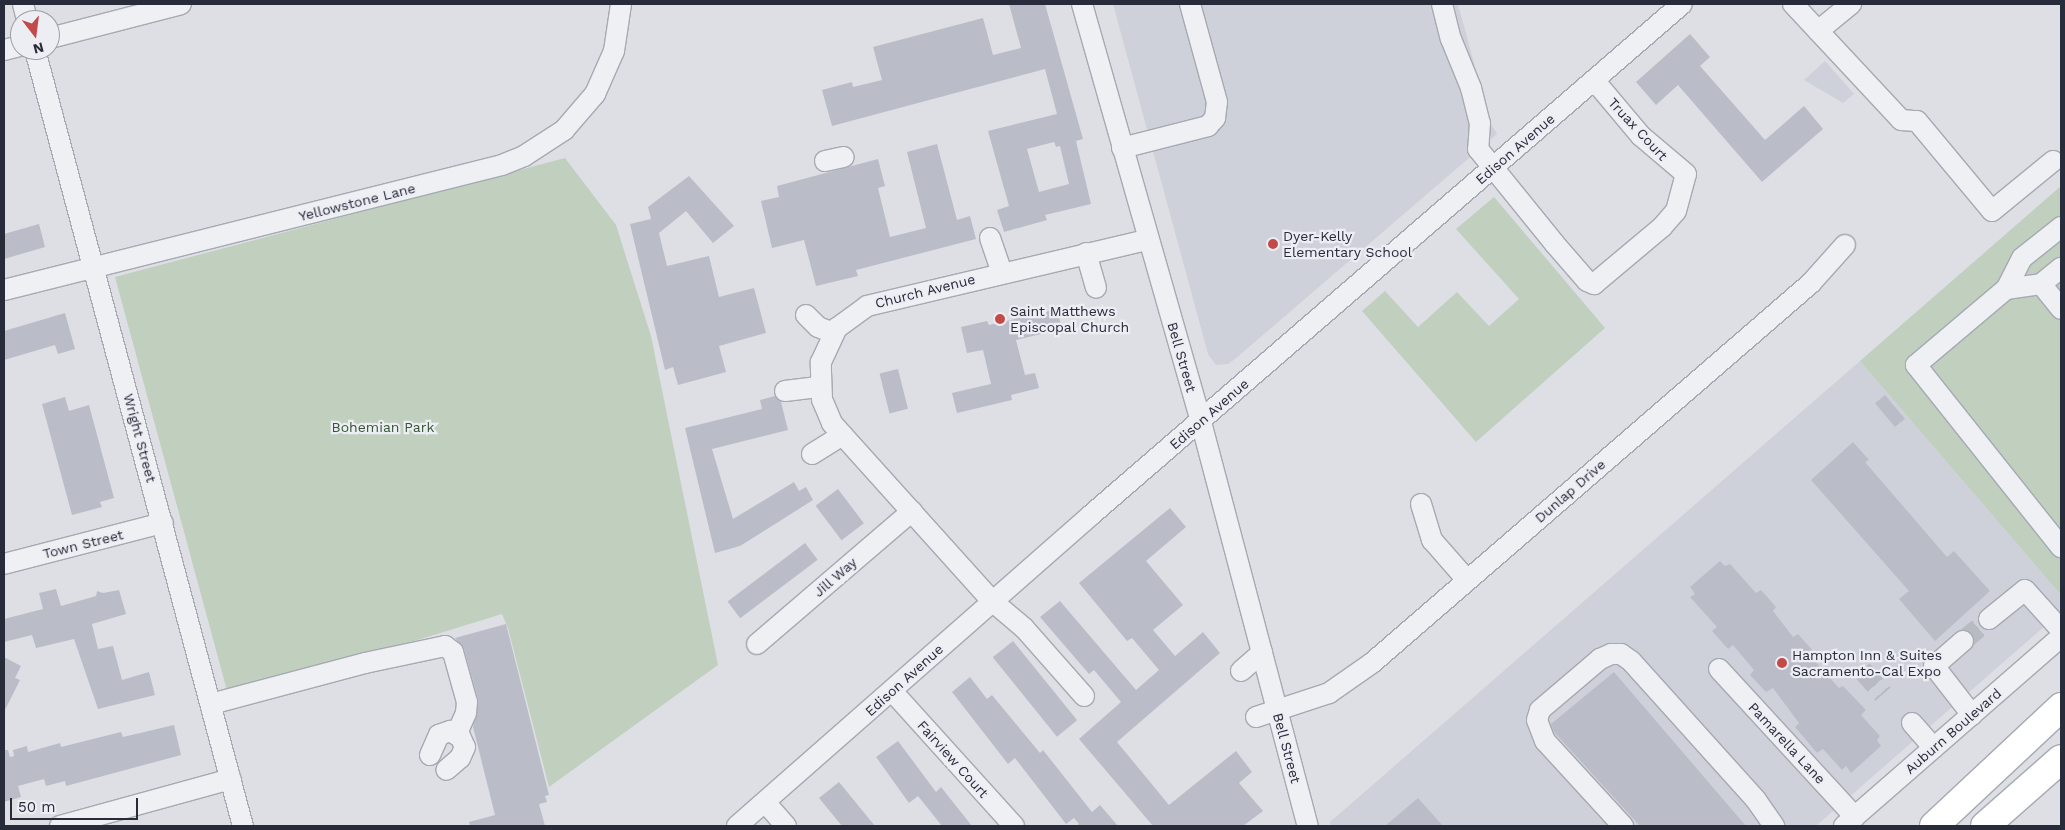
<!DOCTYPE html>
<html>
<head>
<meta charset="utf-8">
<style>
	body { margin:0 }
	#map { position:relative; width:2065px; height:830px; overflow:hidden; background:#dddfe5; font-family:"Work Sans",sans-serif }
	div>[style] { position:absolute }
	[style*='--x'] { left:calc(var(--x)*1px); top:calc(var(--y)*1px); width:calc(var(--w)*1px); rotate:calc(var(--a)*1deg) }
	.built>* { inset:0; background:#cfd1da }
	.green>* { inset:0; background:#c0cfbe }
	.building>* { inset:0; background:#babdc8; transform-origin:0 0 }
	.minor-tunnel>* { height:20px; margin-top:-10px; transform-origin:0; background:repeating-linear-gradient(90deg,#b9bbc3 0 20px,transparent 0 30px) }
	.roads { filter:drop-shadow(1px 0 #a6a9b2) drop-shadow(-1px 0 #a6a9b2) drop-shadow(0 1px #a6a9b2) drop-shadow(0 -1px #a6a9b2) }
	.minor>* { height:20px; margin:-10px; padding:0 10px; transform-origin:10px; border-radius:10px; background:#eff0f4 }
	.highway>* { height:28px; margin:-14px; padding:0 14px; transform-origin:14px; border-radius:14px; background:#fff }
	.dots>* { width:14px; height:14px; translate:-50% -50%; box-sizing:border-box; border:2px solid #eceef3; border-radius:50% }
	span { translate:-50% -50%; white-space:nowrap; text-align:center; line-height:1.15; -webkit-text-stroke:4.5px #eceef3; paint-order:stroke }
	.street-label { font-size:14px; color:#272b3a }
	.poi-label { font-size:14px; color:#272b3a }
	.left { translate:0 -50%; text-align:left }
	.park-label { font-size:14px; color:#375536 }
	.frame { position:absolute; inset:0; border:5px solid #272b3a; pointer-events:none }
	.north { position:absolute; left:10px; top:10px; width:50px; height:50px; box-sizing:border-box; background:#eceef3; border:1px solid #9da0a9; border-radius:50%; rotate:165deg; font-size:14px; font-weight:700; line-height:20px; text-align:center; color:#272b3a }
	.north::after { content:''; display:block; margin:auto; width:18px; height:22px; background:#c24b4a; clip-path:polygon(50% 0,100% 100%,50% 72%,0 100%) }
	.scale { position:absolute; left:10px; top:798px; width:128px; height:22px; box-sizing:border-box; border:2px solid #272b3a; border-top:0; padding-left:6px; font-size:15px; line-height:18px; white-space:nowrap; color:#272b3a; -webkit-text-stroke:4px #eceef3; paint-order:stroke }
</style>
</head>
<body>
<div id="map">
	<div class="built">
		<i style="clip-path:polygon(1113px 4px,1458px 4px,1490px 122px,1497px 134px,1235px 359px,1228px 364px,1216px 365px,1208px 354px)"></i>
		<i style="clip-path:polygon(1825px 61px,1854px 94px,1843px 103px,1804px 80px)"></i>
		<i style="clip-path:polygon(1860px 361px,2061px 595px,2061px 612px,1816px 826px,1331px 826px,1330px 822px)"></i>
	</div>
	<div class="green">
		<i style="clip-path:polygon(565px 158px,616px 225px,651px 336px,718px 665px,549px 787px,508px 628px,502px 614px,229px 698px,115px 277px)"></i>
		<i style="clip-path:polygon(2061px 186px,2061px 595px,1860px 361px)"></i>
		<i style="clip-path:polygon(1494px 197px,1605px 328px,1476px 442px,1362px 311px,1385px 291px,1418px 327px,1457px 292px,1489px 326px,1519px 299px,1456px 229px)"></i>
	</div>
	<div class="building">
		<i style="clip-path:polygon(evenodd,1009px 4px,1045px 4px,1083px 139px,1076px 141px,1091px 204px,1045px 215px,1047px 220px,1004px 232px,997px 210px,1009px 206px,988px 131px,1057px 114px,1045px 69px,832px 126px,822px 90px,852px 82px,853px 87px,882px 80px,873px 47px,983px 18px,993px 55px,1021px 48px,1009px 4px,1054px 142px,1056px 147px,1060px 146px,1069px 184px,1039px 192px,1027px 149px,1054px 142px)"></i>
		<i style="clip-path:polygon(1690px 34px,1710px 57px,1700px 66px,1765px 140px,1804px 106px,1823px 129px,1762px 182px,1678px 85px,1656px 105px,1636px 82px)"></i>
		<i style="clip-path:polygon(937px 144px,957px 220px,970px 216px,976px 239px,856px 270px,858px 276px,816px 286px,804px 240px,772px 248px,761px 201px,779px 197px,777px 186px,878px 159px,885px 186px,878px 188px,890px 237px,926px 228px,907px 152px)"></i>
		<i style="clip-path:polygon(689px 176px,734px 226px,713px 243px,686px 211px,659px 233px,667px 266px,709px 256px,719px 297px,754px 288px,766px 333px,719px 346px,726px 372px,678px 385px,673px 367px,665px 370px,630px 224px,651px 219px,648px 207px)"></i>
		<i style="clip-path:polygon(39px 224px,45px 247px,4px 259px,4px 234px)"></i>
		<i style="clip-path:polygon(1057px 309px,1062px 329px,1016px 340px,1025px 375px,1035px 373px,1039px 388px,1011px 395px,1012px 400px,957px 413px,952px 393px,991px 384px,983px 350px,967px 353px,961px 327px,987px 321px,989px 325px)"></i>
		<i style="clip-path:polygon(65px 313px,75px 349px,58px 354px,55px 345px,4px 360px,4px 331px)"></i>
		<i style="left:898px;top:369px;width:41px;height:19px;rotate:76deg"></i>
		<i style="left:1885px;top:395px;width:31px;height:13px;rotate:50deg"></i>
		<i style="clip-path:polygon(775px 396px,781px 402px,788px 430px,712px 449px,733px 519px,794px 482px,799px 491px,806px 487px,813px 500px,740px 546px,715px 553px,685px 428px,762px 409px,760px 400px)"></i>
		<i style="clip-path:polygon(65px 397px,69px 411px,89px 405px,114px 498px,100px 502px,102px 507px,72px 515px,42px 404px)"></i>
		<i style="clip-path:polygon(1853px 442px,1869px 460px,1865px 462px,1947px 557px,1954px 551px,1990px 591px,1935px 641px,1899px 599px,1909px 591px,1811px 480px)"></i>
		<i style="left:838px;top:489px;width:43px;height:28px;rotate:53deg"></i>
		<i style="clip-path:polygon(1170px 508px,1186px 527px,1146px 561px,1183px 605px,1153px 630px,1175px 656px,1203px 632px,1220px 653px,1117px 742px,1169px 805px,1236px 751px,1252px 772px,1239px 783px,1263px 811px,1243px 826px,1153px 826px,1079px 739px,1121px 702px,1094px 670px,1089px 674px,1040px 617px,1060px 601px,1136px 690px,1159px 670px,1132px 638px,1127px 641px,1079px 583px)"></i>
		<i style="left:805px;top:543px;width:21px;height:97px;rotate:53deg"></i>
		<i style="clip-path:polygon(1720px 561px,1725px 566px,1730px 564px,1756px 593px,1761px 590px,1776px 607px,1773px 611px,1793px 637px,1798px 634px,1814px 652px,1810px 656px,1839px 688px,1843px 686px,1866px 710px,1861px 715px,1880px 736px,1877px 740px,1881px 746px,1851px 773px,1846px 766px,1842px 770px,1823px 749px,1817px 753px,1795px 727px,1799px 723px,1773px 688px,1766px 692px,1750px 675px,1754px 670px,1733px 645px,1728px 649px,1712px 631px,1717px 627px,1690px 597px,1695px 594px,1690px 587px)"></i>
		<i style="clip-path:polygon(56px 589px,61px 606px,96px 596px,97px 591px,103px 593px,119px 590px,126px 614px,92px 624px,98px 649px,113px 646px,122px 680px,149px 672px,155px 695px,98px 709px,74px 639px,36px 648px,32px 635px,4px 642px,4px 619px,43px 609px,39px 593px)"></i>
		<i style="clip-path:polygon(506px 624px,549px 795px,545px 796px,547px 802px,539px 804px,545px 826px,470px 826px,469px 822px,495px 815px,473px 727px,478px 699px,464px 649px,455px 638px)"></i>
		<i style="left:1013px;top:641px;width:102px;height:26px;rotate:51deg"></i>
		<i style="clip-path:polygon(4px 657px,21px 666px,15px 678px,20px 680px,4px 712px)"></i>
		<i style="clip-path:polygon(1614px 672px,1746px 826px,1640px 826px,1554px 732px,1551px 724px)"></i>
		<i style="clip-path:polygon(970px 677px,987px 699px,992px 695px,1040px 753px,1043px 750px,1092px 812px,1100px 805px,1118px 826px,1076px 826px,1079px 824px,1074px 818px,1066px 824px,1015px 758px,1008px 764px,952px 692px)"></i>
		<i style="clip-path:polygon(174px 725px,181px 755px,66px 786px,65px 781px,46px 786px,44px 779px,18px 786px,21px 797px,4px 802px,4px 750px,8px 750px,10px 757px,14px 756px,13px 750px,27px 746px,28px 752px,60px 743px,61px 747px,121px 732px,123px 737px)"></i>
		<i style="clip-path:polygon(898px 741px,936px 792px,941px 787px,972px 826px,942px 826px,918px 796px,909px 803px,876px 757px)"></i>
		<i style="clip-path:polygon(839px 782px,875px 826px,842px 826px,819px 798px)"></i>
		<i style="clip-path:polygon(1418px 798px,1443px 826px,1385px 826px)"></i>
	</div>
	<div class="minor-tunnel">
		<i style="--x:1963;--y:641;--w:34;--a:-40"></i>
		<i style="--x:1862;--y:670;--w:32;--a:49"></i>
	</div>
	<div class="roads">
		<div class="minor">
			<i style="--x:23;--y:4;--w:16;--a:76"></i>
			<i style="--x:1082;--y:4;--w:435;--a:74.1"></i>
			<i style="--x:1201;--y:422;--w:418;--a:75.2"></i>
			<i style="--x:1442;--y:4;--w:36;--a:76"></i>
			<i style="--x:1451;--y:39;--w:53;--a:67.8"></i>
			<i style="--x:1471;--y:88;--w:36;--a:76"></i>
			<i style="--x:1480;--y:123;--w:26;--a:94"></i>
			<i style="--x:1478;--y:149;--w:121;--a:51"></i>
			<i style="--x:1554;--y:243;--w:50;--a:49"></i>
			<i style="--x:1587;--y:281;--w:8;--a:23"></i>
			<i style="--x:1594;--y:284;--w:89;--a:-40"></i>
			<i style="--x:1662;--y:227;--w:21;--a:-49"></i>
			<i style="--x:1676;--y:211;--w:38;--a:-75"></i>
			<i style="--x:1686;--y:174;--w:59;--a:-139.8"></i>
			<i style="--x:1641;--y:136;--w:73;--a:-130"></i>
			<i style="--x:1793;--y:4;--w:158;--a:47"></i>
			<i style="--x:1901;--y:120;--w:16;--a:4"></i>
			<i style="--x:1917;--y:121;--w:117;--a:50.2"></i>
			<i style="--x:1992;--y:211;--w:79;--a:-39.3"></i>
			<i style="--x:1818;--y:31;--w:43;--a:-39.3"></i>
			<i style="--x:50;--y:38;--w:135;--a:-14.5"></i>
			<i style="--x:4;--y:50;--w:16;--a:-14"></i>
			<i style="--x:35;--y:50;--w:803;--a:75"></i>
			<i style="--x:1122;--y:148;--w:89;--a:-14.3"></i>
			<i style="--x:1208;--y:126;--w:11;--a:-49"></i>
			<i style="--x:1215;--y:118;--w:16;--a:-83"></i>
			<i style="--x:1217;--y:102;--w:102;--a:-105.4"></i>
			<i style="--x:825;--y:161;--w:19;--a:-12"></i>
			<i style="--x:2061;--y:227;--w:50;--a:141.5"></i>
			<i style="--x:2022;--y:258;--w:35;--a:117"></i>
			<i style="--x:2006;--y:289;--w:118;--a:139.8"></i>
			<i style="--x:1916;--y:365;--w:233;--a:51.5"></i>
			<i style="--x:990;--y:238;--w:37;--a:71"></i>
			<i style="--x:1086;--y:253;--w:36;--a:74"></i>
			<i style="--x:2041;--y:284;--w:32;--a:51"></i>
			<i style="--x:2006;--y:289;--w:35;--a:-8"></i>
			<i style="--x:2041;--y:284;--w:26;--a:-39"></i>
			<i style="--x:4;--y:290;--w:513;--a:-14.09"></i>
			<i style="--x:502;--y:165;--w:24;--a:-22"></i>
			<i style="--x:524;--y:156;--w:48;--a:-33"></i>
			<i style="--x:564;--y:130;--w:48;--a:-49.3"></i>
			<i style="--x:595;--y:94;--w:47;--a:-66.2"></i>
			<i style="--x:614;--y:51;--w:48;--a:-81.5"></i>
			<i style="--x:806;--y:315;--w:17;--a:45"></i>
			<i style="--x:818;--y:327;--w:17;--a:21"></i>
			<i style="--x:785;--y:391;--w:35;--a:-7"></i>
			<i style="--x:812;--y:454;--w:36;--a:-32"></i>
			<i style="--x:1421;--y:504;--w:38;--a:73"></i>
			<i style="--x:1432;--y:540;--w:53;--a:48.8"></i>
			<i style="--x:4;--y:564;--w:164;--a:-14.5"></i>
			<i style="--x:1989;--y:619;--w:46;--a:-38.9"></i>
			<i style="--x:2025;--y:590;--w:54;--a:48"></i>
			<i style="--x:1963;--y:641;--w:38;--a:139"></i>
			<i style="--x:1934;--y:666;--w:62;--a:52.2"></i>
			<i style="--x:757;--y:644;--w:204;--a:-40.6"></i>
			<i style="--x:1719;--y:669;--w:201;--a:47.4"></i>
			<i style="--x:1241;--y:671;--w:28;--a:-41"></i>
			<i style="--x:892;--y:691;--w:182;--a:47.9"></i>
			<i style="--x:1084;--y:696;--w:91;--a:-131.4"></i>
			<i style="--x:1024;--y:628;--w:42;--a:-139.8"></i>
			<i style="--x:992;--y:601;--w:239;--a:-132"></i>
			<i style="--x:832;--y:423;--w:25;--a:-113"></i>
			<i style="--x:822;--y:400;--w:38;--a:-92"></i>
			<i style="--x:821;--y:362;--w:38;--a:-65"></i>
			<i style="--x:837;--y:328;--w:37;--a:-36"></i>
			<i style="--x:867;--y:306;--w:288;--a:-13.3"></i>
			<i style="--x:211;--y:704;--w:159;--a:-14.9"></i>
			<i style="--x:365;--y:663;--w:82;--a:-12"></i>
			<i style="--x:445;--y:646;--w:10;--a:37"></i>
			<i style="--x:453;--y:652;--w:52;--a:74.4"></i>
			<i style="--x:467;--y:702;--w:11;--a:95"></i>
			<i style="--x:466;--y:713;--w:24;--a:114"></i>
			<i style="--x:1256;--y:717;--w:77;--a:-18.2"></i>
			<i style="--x:1329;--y:693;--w:52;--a:-34.9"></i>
			<i style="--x:1372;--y:663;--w:581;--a:-40.88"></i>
			<i style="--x:1811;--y:283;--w:51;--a:-48.2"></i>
			<i style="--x:1912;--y:723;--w:33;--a:49"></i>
			<i style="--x:430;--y:755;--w:22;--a:-66"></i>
			<i style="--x:439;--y:735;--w:12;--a:-20"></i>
			<i style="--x:450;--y:731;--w:11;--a:27"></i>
			<i style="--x:460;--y:736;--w:12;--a:66"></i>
			<i style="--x:465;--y:747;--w:12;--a:114"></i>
			<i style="--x:460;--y:758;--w:18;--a:139"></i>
			<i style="--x:765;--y:802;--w:32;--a:49"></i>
			<i style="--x:60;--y:826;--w:177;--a:-15.4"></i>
			<i style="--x:737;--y:826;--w:471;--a:-41.3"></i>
			<i style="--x:1091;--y:515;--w:781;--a:-40.85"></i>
			<i style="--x:1623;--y:826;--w:115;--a:-132.5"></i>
			<i style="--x:1545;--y:741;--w:22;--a:-111"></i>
			<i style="--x:1537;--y:720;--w:10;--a:-73"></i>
			<i style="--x:1540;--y:710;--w:79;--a:-40.4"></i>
			<i style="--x:1600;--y:659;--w:12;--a:-24"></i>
			<i style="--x:1611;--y:654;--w:10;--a:0"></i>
			<i style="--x:1621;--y:654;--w:12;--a:35"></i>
			<i style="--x:1631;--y:661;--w:187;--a:48"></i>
			<i style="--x:1756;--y:800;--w:32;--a:55"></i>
			<i style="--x:1844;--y:826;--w:288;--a:-41.1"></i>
		</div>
		<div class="highway">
			<i style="--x:1934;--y:826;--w:174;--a:-43.1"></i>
			<i style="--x:1985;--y:826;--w:101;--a:-41.4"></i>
		</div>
	</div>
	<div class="dots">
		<i style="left:1273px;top:244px;background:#c24b4a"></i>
		<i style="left:1000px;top:319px;background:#c24b4a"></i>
		<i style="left:1782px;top:663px;background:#c24b4a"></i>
	</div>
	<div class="street-label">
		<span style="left:1638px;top:129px;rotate:47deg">Truax Court</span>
		<span style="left:1515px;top:149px;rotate:-41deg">Edison Avenue</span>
		<span style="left:357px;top:202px;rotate:-14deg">Yellowstone Lane</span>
		<span style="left:925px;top:291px;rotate:-14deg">Church Avenue</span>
		<span style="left:1182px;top:357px;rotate:74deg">Bell Street</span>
		<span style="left:1209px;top:414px;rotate:-41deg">Edison Avenue</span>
		<span style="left:140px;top:438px;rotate:75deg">Wright Street</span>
		<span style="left:1570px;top:491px;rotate:-41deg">Dunlap Drive</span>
		<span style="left:83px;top:544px;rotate:-14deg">Town Street</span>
		<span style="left:835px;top:577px;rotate:-41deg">Jill Way</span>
		<span style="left:904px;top:680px;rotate:-42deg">Edison Avenue</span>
		<span style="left:1953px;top:731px;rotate:-41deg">Auburn Boulevard</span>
		<span style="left:1787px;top:743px;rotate:47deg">Pamarella Lane</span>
		<span style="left:1287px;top:748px;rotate:75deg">Bell Street</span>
		<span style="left:953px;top:759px;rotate:48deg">Fairview Court</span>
	</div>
	<div class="poi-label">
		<span class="left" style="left:1283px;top:244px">Dyer-Kelly<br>Elementary School</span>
		<span class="left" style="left:1010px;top:319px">Saint Matthews<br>Episcopal Church</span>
		<span class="left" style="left:1792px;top:663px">Hampton Inn &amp; Suites<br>Sacramento-Cal Expo</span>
	</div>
	<div class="park-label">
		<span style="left:383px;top:427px">Bohemian Park</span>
	</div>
	<div class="frame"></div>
	<div class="north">N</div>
	<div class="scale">50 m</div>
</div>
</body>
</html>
